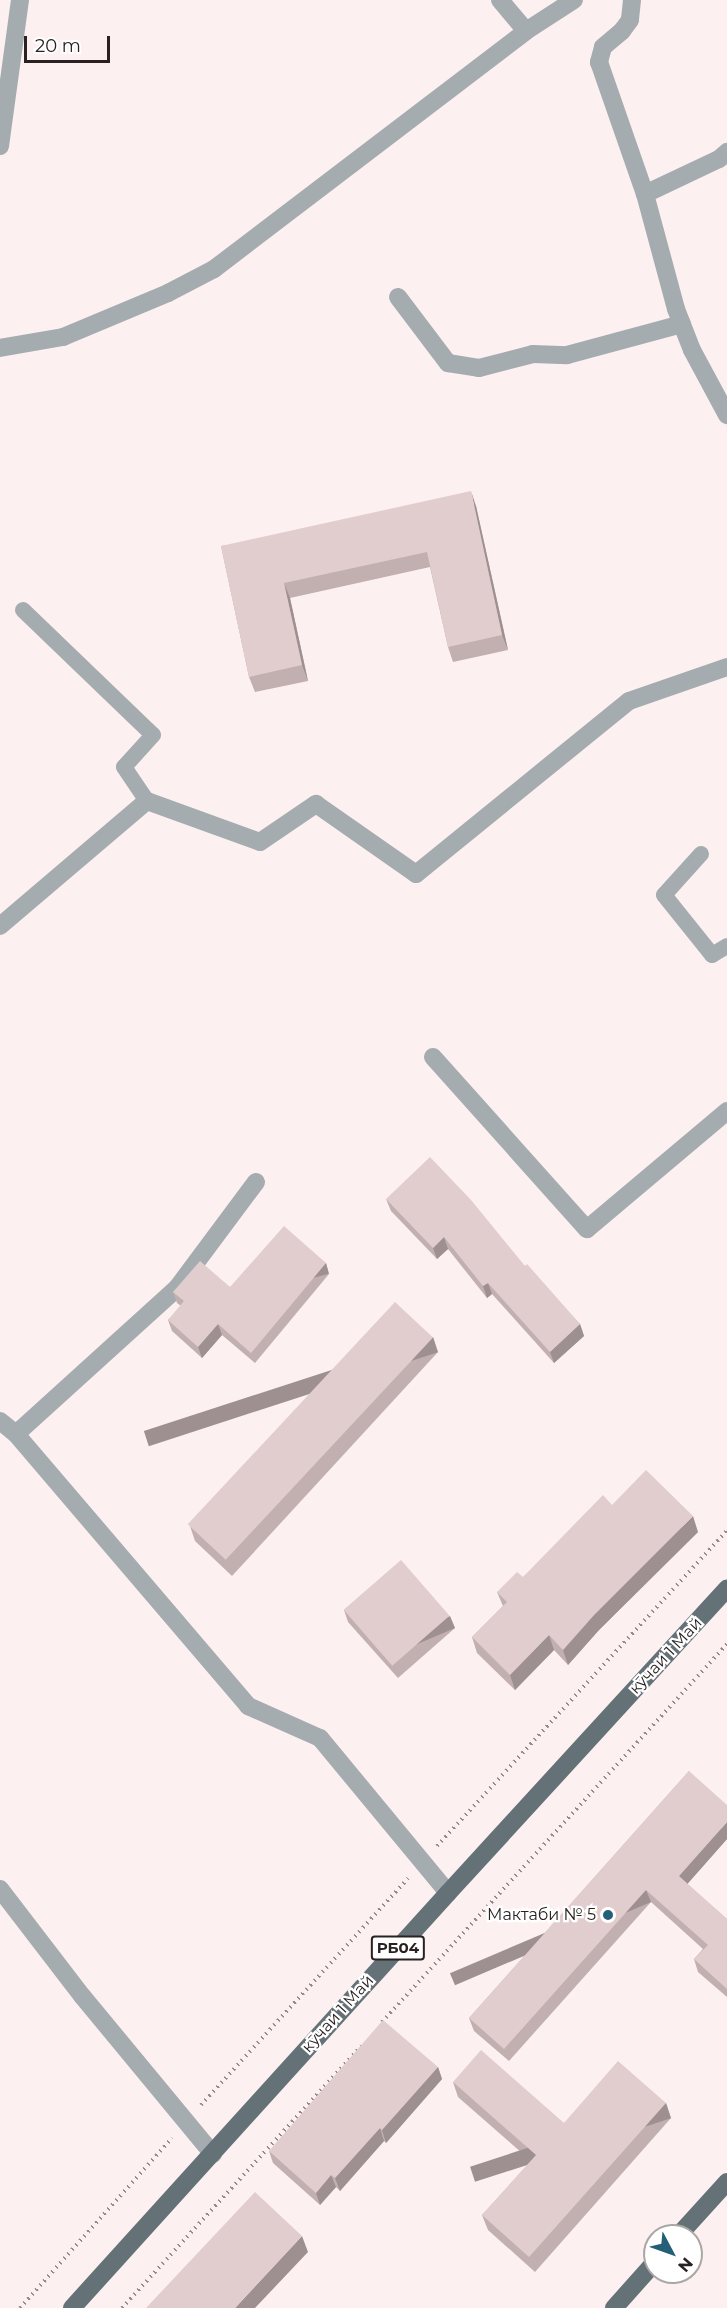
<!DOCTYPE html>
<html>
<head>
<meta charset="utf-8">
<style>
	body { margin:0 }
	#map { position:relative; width:727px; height:2308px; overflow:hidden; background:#fdf0f0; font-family:Montserrat,sans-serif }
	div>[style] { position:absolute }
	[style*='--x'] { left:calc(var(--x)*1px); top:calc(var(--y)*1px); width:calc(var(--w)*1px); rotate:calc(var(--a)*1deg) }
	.path>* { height:4px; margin-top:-2px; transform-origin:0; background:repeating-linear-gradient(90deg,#958b8b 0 1.5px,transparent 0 6px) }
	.service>* { height:16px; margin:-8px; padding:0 8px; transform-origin:8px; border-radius:8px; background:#a5acb0 }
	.minor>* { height:18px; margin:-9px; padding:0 9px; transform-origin:9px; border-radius:9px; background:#a5acb0 }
	.primary>* { height:18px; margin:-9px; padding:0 9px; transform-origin:9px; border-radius:9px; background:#647278 }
	.wall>* { inset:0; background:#c2b0b1 }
	.shaded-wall>* { inset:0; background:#9e9090; transform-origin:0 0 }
	.building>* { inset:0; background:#e2cdce; transform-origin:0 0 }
	.dots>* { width:16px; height:16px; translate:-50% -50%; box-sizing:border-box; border:3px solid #fff; border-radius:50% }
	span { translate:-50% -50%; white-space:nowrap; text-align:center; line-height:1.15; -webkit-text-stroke:4.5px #fff; paint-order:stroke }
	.shield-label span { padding:2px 4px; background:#fff; border:2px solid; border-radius:4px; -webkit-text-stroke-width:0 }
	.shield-label { font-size:15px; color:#2a2222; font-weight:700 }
	.street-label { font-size:16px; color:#2a2222 }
	.poi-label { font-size:16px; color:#2a2222 }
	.right { translate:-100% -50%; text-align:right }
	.north { position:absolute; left:643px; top:2224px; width:60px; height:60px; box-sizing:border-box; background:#fff; border:2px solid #aaa7a7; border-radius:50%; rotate:131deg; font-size:16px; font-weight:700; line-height:24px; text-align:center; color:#2a2222 }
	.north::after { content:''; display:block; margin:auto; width:21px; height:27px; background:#245f77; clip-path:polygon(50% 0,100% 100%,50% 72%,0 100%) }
	.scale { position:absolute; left:24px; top:36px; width:86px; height:27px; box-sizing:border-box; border:3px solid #2a2222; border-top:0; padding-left:8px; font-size:18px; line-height:21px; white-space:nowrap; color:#2a2222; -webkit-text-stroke:4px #fff; paint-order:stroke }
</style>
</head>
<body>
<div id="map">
	<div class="path">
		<i style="--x:437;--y:1846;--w:428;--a:-47.4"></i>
		<i style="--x:382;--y:2022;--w:512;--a:-47.61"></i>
		<i style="--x:201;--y:2105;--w:307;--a:-47.6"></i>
		<i style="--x:20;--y:2308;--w:228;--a:-48.2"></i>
		<i style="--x:122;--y:2308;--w:355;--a:-47.6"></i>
	</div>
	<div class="service">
		<i style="--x:23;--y:610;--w:180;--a:43.9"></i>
		<i style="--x:153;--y:735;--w:43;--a:132.2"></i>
		<i style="--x:124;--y:767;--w:41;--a:55.9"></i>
		<i style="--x:701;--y:854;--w:55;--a:132.1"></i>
		<i style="--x:664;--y:895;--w:77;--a:51.3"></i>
		<i style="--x:712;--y:955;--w:17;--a:-31"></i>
	</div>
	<div class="minor">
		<i style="--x:500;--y:0;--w:40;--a:50"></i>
		<i style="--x:632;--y:0;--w:20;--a:96"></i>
		<i style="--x:630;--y:20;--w:14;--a:126"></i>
		<i style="--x:622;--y:31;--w:25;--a:140"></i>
		<i style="--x:603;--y:47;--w:16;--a:105"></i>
		<i style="--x:599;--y:62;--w:140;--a:70.8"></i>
		<i style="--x:645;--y:194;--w:119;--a:74.9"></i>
		<i style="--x:676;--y:309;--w:44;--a:68.7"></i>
		<i style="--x:692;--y:350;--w:74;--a:61.7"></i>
		<i style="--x:0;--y:146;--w:147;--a:-82.2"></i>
		<i style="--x:645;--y:194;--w:82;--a:-25.3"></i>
		<i style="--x:719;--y:159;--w:11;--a:-41"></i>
		<i style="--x:398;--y:297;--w:83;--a:52.9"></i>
		<i style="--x:448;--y:363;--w:31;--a:9"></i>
		<i style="--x:479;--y:368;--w:56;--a:-14.5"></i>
		<i style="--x:533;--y:354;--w:34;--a:2"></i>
		<i style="--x:567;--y:355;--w:119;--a:-15.1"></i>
		<i style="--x:0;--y:348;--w:64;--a:-9.9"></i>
		<i style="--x:63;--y:337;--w:114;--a:-22.7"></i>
		<i style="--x:168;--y:293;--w:52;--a:-27.6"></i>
		<i style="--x:214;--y:269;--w:392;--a:-37.3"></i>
		<i style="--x:526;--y:31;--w:57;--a:-32.9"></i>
		<i style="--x:0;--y:926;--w:193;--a:-40.4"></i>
		<i style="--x:147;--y:801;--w:120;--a:19.9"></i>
		<i style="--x:260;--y:842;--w:68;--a:-34.2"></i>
		<i style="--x:316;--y:804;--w:122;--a:35"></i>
		<i style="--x:416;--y:874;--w:274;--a:-39.1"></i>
		<i style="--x:629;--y:701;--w:104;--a:-19.1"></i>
		<i style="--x:433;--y:1057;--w:231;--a:48.2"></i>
		<i style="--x:587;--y:1229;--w:183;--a:-40.1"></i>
		<i style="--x:256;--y:1182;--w:132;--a:126.7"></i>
		<i style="--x:177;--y:1288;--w:217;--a:137.8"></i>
		<i style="--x:16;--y:1434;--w:358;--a:49.5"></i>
		<i style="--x:248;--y:1706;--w:79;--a:24"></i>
		<i style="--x:320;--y:1738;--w:201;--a:50.4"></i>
		<i style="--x:0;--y:1421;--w:21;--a:39"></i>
		<i style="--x:0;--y:1889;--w:136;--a:52.5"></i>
		<i style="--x:83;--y:1997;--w:204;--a:50.4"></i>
	</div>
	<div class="primary">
		<i style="--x:678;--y:2236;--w:73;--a:-47.8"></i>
		<i style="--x:72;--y:2308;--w:560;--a:-47.82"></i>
		<i style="--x:448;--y:1893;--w:413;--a:-47.5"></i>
		<i style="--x:614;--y:2308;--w:62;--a:-48.3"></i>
	</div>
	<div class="wall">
		<i style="clip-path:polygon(476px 506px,508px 650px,453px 662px,448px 647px,430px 567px,290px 598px,308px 681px,255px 692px,249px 677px,221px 546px)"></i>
		<i style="clip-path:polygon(386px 1199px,525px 1266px,580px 1324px,584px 1336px,554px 1363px,492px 1294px,487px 1298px,448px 1249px,437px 1259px,391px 1211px)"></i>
		<i style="clip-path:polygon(326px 1263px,329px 1274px,255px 1363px,222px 1335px,202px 1358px,172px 1331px,168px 1320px,181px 1306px,177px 1303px,173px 1292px,230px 1287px)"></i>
		<i style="clip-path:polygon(433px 1337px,438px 1352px,232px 1576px,195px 1541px,190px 1526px)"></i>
		<i style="clip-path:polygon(612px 1505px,698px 1532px,599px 1630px,568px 1665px,554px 1650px,515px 1690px,477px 1653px,472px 1637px,503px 1606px,497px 1592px,523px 1577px)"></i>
		<i style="clip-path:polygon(344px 1610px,455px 1628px,398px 1678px,348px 1622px)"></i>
		<i style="clip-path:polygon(689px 1771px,727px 1839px,687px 1884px,727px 1919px,727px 1997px,698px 1972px,694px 1959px,703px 1949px,651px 1902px,509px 2061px,474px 2031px,469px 2018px)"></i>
		<i style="clip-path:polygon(438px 2067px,442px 2079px,386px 2143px,384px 2141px,340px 2191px,336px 2187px,320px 2205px,273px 2163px,269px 2151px)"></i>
		<i style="clip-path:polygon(453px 2082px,564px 2123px,666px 2103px,671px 2118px,535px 2272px,488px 2230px,482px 2215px,531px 2161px,458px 2097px)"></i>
	</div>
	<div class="shaded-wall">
		<i style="clip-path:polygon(471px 491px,476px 506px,508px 650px,502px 635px)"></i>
		<i style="clip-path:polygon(284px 583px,290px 598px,308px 681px,302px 665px)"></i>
		<i style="clip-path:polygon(444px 1237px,448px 1249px,437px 1259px,433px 1248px)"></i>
		<i style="left:326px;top:1263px;width:11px;height:117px;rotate:75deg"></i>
		<i style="clip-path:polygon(488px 1283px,492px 1294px,487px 1298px,483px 1286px)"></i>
		<i style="clip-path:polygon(218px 1324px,222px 1335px,202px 1358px,198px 1347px)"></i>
		<i style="clip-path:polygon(580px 1324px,584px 1336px,554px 1363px,550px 1352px)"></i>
		<i style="left:433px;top:1337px;width:16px;height:304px;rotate:72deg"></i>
		<i style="clip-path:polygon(693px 1516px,698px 1532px,599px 1630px,568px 1665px,563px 1650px,594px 1615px)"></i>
		<i style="left:450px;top:1616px;width:13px;height:76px;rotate:67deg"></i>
		<i style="clip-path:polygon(549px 1635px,554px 1650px,515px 1690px,510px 1675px)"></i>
		<i style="clip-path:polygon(727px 1822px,727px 1839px,683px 1889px,679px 1876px)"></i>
		<i style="left:646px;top:1890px;width:13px;height:213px;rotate:67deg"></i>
		<i style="clip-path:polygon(438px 2067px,442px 2079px,386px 2143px,382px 2130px)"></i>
		<i style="left:666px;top:2103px;width:16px;height:206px;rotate:72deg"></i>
		<i style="clip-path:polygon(380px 2128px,384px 2141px,340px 2191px,335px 2178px)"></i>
		<i style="clip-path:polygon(331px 2175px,336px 2187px,320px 2205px,316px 2193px)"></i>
		<i style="clip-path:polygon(302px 2236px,308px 2252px,255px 2308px,235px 2308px)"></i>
	</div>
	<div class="building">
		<i style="clip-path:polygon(471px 491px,502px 635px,448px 647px,427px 552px,284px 583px,302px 665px,249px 677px,221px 546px)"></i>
		<i style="clip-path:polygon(430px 1157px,471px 1200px,525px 1266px,527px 1264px,580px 1324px,550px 1352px,488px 1283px,483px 1286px,444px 1237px,433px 1248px,386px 1199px)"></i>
		<i style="clip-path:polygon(284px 1226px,326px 1263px,251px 1353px,218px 1324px,198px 1347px,168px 1320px,184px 1301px,173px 1292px,200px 1261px,230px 1287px)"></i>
		<i style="left:395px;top:1302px;width:52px;height:304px;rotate:43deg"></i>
		<i style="clip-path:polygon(646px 1470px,693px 1516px,594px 1615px,563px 1650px,549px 1635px,510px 1675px,472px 1637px,507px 1602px,497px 1592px,517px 1572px,523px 1577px,603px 1495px,612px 1505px)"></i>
		<i style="left:401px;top:1560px;width:74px;height:76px;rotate:49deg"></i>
		<i style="clip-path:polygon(689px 1771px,727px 1805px,727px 1822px,679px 1876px,727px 1919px,727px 1989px,694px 1959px,708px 1945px,646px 1890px,504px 2049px,469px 2018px)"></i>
		<i style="clip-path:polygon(383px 2020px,438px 2067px,382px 2130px,380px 2128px,335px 2178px,331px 2175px,316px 2193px,269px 2151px)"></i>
		<i style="clip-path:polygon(481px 2050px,564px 2123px,618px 2061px,666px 2103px,529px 2257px,482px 2215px,536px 2155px,453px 2082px)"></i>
		<i style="clip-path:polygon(255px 2192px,302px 2236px,235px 2308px,146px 2308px)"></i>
	</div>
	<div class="dots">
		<i style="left:608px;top:1915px;background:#245f77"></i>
	</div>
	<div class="shield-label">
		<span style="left:398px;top:1948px">РБ04</span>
	</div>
	<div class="street-label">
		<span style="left:666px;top:1656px;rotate:-47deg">кӯчаи 1 Май</span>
		<span style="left:338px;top:2014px;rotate:-48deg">кӯчаи 1 Май</span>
	</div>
	<div class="poi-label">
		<span class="right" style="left:596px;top:1915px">Мактаби № 5</span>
	</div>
	<div class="north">N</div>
	<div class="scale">20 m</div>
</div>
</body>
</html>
